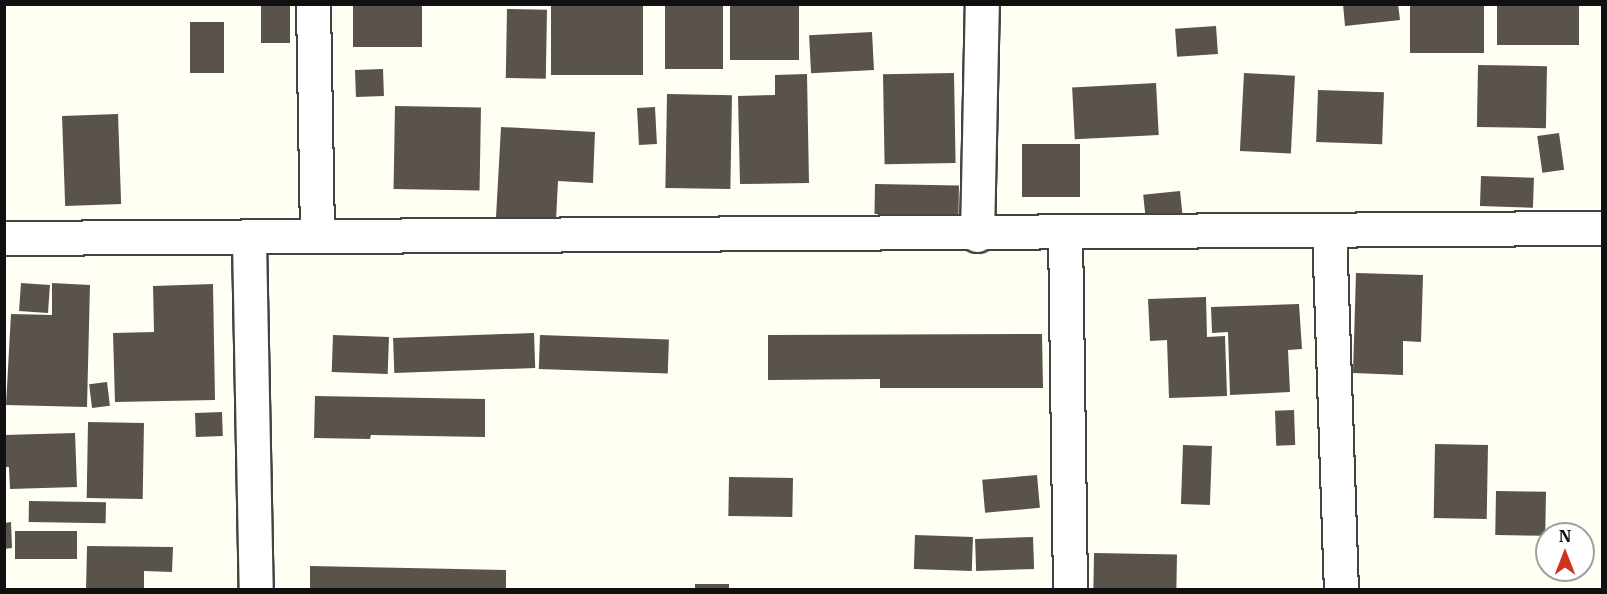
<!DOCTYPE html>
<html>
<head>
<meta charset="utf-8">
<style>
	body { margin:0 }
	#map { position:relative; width:1607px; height:594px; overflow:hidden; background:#fffff3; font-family:"IBM Plex Serif",serif }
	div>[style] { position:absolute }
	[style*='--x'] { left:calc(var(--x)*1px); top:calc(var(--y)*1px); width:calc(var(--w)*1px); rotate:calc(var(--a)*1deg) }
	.building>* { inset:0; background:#5a534b; transform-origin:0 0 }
	.roads { filter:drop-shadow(2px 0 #434343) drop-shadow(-2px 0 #434343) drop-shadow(0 2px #434343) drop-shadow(0 -2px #434343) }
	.minor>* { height:33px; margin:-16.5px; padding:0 16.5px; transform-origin:16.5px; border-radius:16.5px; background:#fff }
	span { translate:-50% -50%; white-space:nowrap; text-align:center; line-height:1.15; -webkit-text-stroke:6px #fff; paint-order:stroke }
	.frame { position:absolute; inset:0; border:6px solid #101010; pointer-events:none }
	.north { position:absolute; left:1535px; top:522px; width:60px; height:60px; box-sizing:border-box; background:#fff; border:2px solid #9f9f9f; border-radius:50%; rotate:0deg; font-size:16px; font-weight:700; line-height:24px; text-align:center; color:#101010 }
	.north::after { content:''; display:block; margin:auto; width:21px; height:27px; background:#ce341a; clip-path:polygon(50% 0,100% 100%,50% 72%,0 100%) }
</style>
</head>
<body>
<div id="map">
	<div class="building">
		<i style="left:261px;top:4px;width:29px;height:39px"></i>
		<i style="left:353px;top:4px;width:69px;height:43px"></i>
		<i style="left:551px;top:4px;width:92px;height:71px"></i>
		<i style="left:665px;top:4px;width:58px;height:65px"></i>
		<i style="left:730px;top:4px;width:69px;height:56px"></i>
		<i style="clip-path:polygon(1343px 4px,1398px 4px,1400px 20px,1345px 26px)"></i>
		<i style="left:1410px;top:4px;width:74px;height:49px"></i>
		<i style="left:1497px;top:5px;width:82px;height:40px"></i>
		<i style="left:507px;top:9px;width:40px;height:69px;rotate:1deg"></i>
		<i style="left:190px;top:22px;width:34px;height:51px"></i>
		<i style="left:1216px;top:26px;width:28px;height:41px;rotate:86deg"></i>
		<i style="left:872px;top:32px;width:38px;height:63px;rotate:87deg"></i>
		<i style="left:1478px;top:65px;width:69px;height:62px;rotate:1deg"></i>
		<i style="left:383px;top:69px;width:27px;height:28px;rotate:88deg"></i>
		<i style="left:954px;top:73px;width:90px;height:71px;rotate:89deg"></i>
		<i style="left:1244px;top:73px;width:51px;height:78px;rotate:3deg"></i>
		<i style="clip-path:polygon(807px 74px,809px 183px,740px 184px,738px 96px,775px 95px,775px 75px)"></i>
		<i style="left:1156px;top:83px;width:52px;height:84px;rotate:87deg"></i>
		<i style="left:1318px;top:90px;width:66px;height:52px;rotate:2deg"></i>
		<i style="left:667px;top:94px;width:65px;height:94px;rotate:1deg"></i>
		<i style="left:395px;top:106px;width:86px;height:83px;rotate:1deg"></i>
		<i style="left:655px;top:107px;width:37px;height:18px;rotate:87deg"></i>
		<i style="left:118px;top:114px;width:90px;height:56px;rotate:88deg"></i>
		<i style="clip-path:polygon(501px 127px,595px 132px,593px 183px,558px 181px,556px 220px,496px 217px)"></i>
		<i style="left:1559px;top:133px;width:37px;height:22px;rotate:82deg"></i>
		<i style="left:1022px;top:144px;width:58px;height:53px"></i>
		<i style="left:1481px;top:176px;width:53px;height:30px;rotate:2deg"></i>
		<i style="left:875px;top:184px;width:84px;height:30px;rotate:1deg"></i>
		<i style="left:1180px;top:191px;width:28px;height:37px;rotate:84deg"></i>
		<i style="clip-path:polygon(1356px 273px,1423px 275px,1421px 342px,1403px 341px,1403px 375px,1353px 373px)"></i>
		<i style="left:21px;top:283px;width:29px;height:28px;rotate:4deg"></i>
		<i style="clip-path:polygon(52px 283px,90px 285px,87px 407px,6px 405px,11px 314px,52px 315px)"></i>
		<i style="clip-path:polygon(213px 284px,215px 400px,115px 402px,113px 333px,154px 332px,153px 286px)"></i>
		<i style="clip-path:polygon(1206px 297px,1207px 337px,1225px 336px,1227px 396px,1169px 398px,1167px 340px,1150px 341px,1148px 299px)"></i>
		<i style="clip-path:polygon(1299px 304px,1302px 349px,1288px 350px,1290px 392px,1230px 395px,1228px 332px,1212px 333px,1211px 307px)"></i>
		<i style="left:534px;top:333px;width:35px;height:141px;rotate:88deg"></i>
		<i style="clip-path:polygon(1042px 334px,1043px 388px,880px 388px,880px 379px,768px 380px,768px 335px)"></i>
		<i style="left:333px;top:335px;width:56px;height:37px;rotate:2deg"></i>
		<i style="left:540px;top:335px;width:129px;height:34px;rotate:2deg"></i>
		<i style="left:107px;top:382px;width:24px;height:18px;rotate:83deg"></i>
		<i style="clip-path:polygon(315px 396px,485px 399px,485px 437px,371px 435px,370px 439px,314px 438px)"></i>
		<i style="left:1294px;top:410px;width:35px;height:19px;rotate:88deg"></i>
		<i style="left:222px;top:412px;width:24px;height:27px;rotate:88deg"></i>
		<i style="left:88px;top:422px;width:56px;height:76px;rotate:1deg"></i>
		<i style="clip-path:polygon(75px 433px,77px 487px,10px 489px,9px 467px,4px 467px,4px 435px)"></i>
		<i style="left:1435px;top:444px;width:53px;height:74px;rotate:1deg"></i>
		<i style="left:1183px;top:445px;width:29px;height:59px;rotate:2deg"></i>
		<i style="left:1037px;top:475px;width:33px;height:55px;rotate:85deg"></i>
		<i style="left:729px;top:477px;width:64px;height:39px;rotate:1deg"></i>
		<i style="left:1496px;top:491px;width:50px;height:44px;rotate:1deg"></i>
		<i style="left:29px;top:501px;width:77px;height:21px;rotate:1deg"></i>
		<i style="clip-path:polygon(11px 522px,12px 548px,4px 549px,4px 523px)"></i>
		<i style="left:77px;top:531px;width:28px;height:62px;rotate:90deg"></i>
		<i style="left:915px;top:535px;width:58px;height:34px;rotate:2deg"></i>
		<i style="left:1033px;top:537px;width:32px;height:58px;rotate:88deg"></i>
		<i style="clip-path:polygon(87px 546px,173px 547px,172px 572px,144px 571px,144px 590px,86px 590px)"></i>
		<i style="left:1094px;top:553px;width:83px;height:37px;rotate:1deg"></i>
		<i style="clip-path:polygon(310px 566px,506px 570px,506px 590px,310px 590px)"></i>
		<i style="left:695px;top:584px;width:34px;height:6px"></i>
	</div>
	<div class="roads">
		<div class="minor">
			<i style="--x:313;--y:4;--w:232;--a:89"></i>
			<i style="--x:1329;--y:230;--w:360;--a:88.1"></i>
			<i style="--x:1065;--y:231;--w:359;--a:89.2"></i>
			<i style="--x:977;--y:235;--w:231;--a:-88.8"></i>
			<i style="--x:4;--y:238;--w:1598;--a:-0.36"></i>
			<i style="--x:249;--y:240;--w:350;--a:88.9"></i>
		</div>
	</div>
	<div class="frame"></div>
	<div class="north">N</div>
</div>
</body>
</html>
